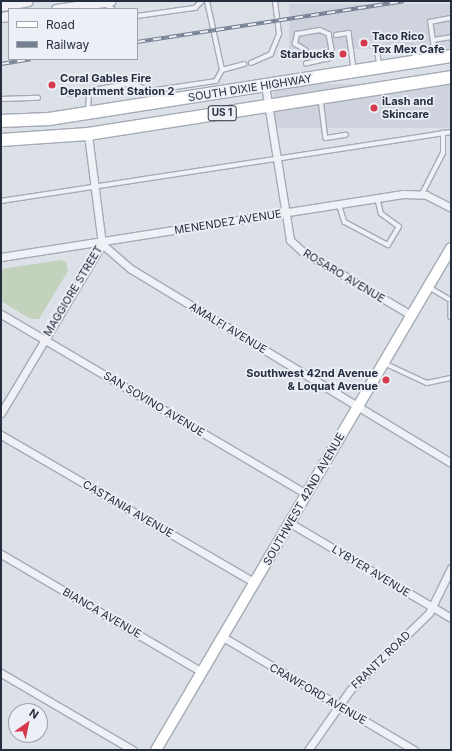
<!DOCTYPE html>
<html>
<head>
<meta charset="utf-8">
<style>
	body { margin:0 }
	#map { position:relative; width:452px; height:751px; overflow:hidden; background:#dce1e8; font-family:Inter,sans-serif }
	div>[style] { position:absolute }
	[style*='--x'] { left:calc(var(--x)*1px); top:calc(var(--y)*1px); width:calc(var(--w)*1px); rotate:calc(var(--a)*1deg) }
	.built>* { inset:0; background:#ced3dd; transform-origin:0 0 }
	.green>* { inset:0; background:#c2d2bd }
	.roads { filter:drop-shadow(1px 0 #a5abb5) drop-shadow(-1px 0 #a5abb5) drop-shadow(0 1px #a5abb5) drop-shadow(0 -1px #a5abb5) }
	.service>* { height:3.5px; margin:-1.75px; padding:0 1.75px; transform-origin:1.75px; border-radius:1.75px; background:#eff1f6 }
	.minor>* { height:7px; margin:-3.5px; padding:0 3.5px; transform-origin:3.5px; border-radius:3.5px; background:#eff1f6 }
	.tertiary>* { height:9px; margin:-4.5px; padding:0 4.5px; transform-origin:4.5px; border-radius:4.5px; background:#eff1f6 }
	.secondary>* { height:10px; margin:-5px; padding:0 5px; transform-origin:5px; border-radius:5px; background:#fff }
	.trunk>* { height:12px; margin:-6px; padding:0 6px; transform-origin:6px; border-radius:6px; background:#fff }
	.rail>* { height:4px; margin-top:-2px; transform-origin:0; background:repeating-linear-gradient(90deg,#eceff5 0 8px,#757f92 0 16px); box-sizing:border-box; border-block:1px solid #757f92 }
	.dots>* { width:11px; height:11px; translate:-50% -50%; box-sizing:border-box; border:2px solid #eceff5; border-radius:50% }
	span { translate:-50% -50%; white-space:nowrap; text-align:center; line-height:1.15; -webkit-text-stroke:3.5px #eceff5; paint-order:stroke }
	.shield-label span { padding:1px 3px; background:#eceff5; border:1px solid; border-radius:3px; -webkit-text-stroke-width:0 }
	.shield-label { font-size:10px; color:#252e3f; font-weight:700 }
	.poi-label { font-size:11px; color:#252e3f; font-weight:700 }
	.left { translate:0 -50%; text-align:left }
	.right { translate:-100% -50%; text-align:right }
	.street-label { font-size:11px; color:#252e3f }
	.frame { position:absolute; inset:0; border:2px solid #252e3f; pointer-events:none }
	.legend { position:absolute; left:8px; top:8px; width:130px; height:52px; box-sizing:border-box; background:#eceff5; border:1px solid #9ca2ac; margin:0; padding:5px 7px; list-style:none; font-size:12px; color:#252e3f }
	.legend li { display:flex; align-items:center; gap:8px; height:20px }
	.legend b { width:20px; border:1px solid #9ca2ac }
	.north { position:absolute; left:8px; top:703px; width:40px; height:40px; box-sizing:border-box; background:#eceff5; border:1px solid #9ca2ac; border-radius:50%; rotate:33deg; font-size:11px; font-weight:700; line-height:16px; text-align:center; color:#252e3f }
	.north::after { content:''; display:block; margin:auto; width:14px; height:18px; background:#d6384d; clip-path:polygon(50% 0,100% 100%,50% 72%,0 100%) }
</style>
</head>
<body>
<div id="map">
	<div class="built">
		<i style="left:451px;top:4px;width:45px;height:162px;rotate:90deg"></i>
		<i style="left:451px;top:84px;width:44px;height:178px;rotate:90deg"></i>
	</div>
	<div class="green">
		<i style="clip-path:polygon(61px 260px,66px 262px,68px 271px,39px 319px,31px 319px,1px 301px,1px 269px)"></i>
	</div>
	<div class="roads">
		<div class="service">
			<i style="--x:105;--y:4;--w:9;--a:32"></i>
			<i style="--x:137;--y:16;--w:59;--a:-7.9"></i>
			<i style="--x:195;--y:8;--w:10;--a:-45"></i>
			<i style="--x:336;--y:35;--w:13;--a:-9"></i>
			<i style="--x:349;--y:33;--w:35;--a:82"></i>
			<i style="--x:433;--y:40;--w:18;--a:-9"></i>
			<i style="--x:306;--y:51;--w:13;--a:-148"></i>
			<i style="--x:295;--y:44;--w:10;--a:-79"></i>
			<i style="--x:297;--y:34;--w:23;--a:-10"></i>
			<i style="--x:320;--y:30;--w:10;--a:24"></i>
			<i style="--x:329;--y:34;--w:15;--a:79"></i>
			<i style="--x:332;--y:49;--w:11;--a:112"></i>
			<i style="--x:328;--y:59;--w:22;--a:167"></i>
			<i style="--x:435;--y:56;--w:34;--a:-98"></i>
			<i style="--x:430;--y:22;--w:21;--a:-11"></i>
			<i style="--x:251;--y:63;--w:22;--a:-24"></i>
			<i style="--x:271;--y:54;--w:22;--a:-68"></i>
			<i style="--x:279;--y:34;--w:33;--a:-97"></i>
			<i style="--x:379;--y:64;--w:12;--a:-99"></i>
			<i style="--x:377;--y:52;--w:37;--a:-6"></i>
			<i style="--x:414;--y:48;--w:10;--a:79"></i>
			<i style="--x:222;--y:70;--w:23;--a:-15"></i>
			<i style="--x:70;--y:94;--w:64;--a:-9.9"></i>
			<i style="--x:133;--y:83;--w:18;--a:27"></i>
			<i style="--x:149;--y:91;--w:68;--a:-8.5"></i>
			<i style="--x:216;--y:81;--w:13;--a:-61"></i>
			<i style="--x:222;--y:70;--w:71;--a:-102.3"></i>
			<i style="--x:1;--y:99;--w:37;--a:-2"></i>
			<i style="--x:321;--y:99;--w:39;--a:83"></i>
			<i style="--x:326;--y:138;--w:20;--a:-9"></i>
			<i style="--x:88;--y:112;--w:21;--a:-87"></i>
			<i style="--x:422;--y:194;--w:46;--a:-62.9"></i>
			<i style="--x:443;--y:153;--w:20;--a:-90"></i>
			<i style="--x:1;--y:201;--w:455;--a:-8.7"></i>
			<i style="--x:339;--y:204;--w:19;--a:72"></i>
			<i style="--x:345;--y:222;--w:49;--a:28.1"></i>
			<i style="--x:388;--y:245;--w:21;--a:-59"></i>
			<i style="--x:399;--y:227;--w:22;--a:-144"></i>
			<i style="--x:381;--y:214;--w:16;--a:-104"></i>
			<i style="--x:429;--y:287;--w:26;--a:31"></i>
			<i style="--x:451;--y:303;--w:14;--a:90"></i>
			<i style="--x:384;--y:363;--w:47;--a:24.9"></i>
			<i style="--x:427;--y:383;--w:25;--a:-12"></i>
		</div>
		<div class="minor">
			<i style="--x:265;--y:85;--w:157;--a:80.8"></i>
			<i style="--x:290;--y:240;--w:16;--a:43"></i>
			<i style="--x:302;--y:251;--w:126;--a:30.4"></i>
			<i style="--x:102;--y:244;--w:38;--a:41"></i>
			<i style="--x:131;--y:269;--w:374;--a:31.2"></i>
			<i style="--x:1;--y:257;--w:407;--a:-8.9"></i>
			<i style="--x:403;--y:194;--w:23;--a:2"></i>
			<i style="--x:426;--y:195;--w:28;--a:27"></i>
			<i style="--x:1;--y:314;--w:355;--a:30.5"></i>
			<i style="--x:1;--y:413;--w:197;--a:-59.1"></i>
			<i style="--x:102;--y:244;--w:111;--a:-97.3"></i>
			<i style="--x:1;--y:435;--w:294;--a:30.2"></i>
			<i style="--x:290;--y:523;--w:187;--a:30.5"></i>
			<i style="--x:1;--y:554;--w:233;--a:30.4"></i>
			<i style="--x:223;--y:637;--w:222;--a:30.6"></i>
			<i style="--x:1;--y:673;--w:153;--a:30.3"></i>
			<i style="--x:308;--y:750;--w:73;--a:-55"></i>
			<i style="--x:350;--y:690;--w:110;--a:-44.3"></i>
			<i style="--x:429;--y:613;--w:50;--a:-63.9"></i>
		</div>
		<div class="tertiary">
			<i style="--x:1;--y:6;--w:27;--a:-10"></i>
			<i style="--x:56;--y:9;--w:55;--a:-8.4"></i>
			<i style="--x:1;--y:17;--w:8;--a:-7"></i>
		</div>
		<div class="secondary">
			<i style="--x:156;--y:750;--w:582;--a:-59.56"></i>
		</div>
		<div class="trunk">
			<i style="--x:1;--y:121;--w:48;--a:-2.4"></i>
			<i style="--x:49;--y:119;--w:407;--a:-8.9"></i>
			<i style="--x:1;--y:140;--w:87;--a:-3.9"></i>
			<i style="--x:88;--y:134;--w:367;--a:-8.9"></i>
		</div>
	</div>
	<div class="rail">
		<i style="--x:137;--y:42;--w:270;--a:-8.7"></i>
		<i style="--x:1;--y:64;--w:30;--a:-9"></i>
	</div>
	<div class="dots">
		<i style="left:364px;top:43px;background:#d6384d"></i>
		<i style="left:343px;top:54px;background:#d6384d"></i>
		<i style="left:52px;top:85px;background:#d6384d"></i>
		<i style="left:374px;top:108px;background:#d6384d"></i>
		<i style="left:386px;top:380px;background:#d6384d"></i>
	</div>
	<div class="shield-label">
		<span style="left:222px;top:113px">US 1</span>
	</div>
	<div class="poi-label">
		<span class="left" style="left:372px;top:43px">Taco Rico<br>Tex Mex Cafe</span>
		<span class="right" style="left:335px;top:54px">Starbucks</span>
		<span class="left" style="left:60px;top:85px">Coral Gables Fire<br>Department Station 2</span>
		<span class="left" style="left:382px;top:108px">iLash and<br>Skincare</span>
		<span class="right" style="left:378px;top:380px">Southwest 42nd Avenue<br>&amp; Loquat Avenue</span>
	</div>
	<div class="street-label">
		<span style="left:250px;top:88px;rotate:-9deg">SOUTH DIXIE HIGHWAY</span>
		<span style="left:228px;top:222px;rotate:-9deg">MENENDEZ AVENUE</span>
		<span style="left:344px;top:276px;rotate:31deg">ROSARO AVENUE</span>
		<span style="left:73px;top:291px;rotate:-59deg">MAGGIORE STREET</span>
		<span style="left:228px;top:328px;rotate:31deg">AMALFI AVENUE</span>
		<span style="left:154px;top:404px;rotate:31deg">SAN SOVINO AVENUE</span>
		<span style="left:304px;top:499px;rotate:-60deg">SOUTHWEST 42ND AVENUE</span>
		<span style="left:128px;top:509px;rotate:30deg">CASTANIA AVENUE</span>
		<span style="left:371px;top:571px;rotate:31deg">LYBYER AVENUE</span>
		<span style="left:102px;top:613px;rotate:30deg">BIANCA AVENUE</span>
		<span style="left:381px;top:660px;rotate:-44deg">FRANTZ ROAD</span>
		<span style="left:318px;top:694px;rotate:30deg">CRAWFORD AVENUE</span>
	</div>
	<div class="frame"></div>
	<ul class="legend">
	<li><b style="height:5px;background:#fff"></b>Road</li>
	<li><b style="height:5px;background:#757f92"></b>Railway</li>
	</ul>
	<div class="north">N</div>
</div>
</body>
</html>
